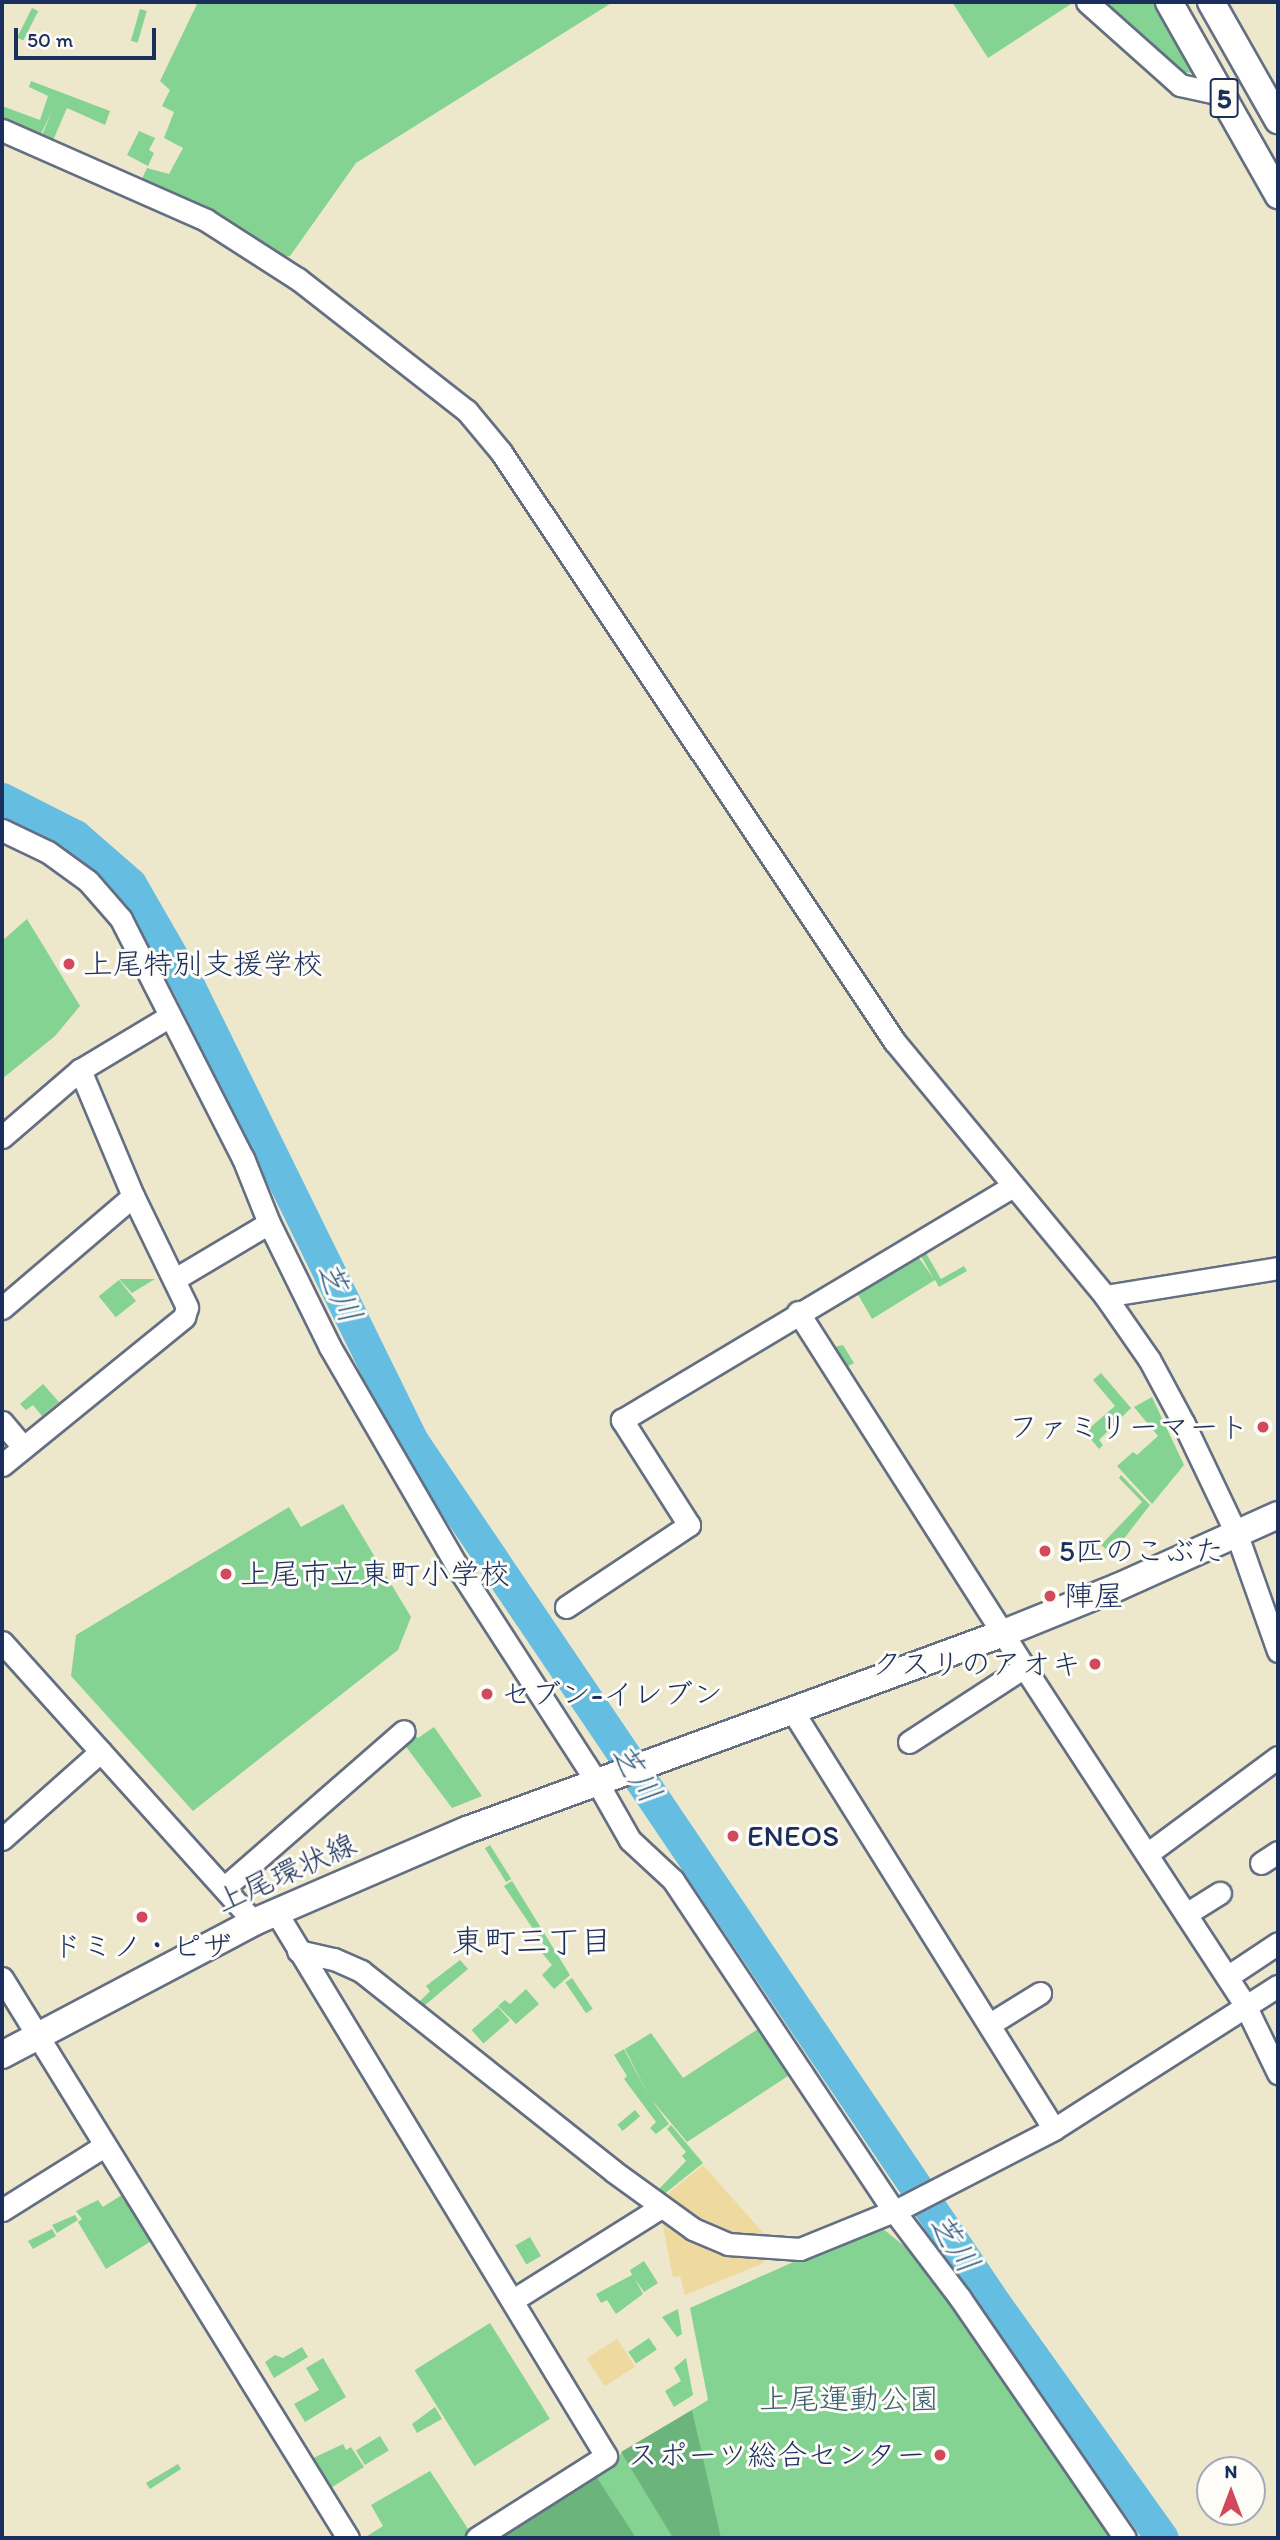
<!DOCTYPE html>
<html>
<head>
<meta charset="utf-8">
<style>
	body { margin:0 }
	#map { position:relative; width:1280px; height:2540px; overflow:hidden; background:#ede7cc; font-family:Itim,"Klee One",sans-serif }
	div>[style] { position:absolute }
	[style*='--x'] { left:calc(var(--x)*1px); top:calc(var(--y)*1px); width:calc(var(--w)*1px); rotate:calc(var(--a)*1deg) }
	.green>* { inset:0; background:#84d393; transform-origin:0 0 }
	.forest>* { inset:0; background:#6bb57d }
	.sand>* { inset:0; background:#eeda9e; transform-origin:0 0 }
	.river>* { height:33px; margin:-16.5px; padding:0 16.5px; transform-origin:16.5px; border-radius:16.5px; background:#65bee2 }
	.roads { filter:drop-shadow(2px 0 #646f84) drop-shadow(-2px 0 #646f84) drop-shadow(0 2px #646f84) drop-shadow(0 -2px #646f84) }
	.minor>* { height:21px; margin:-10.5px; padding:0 10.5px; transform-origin:10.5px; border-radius:10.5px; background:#fff }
	.major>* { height:26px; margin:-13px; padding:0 13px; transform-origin:13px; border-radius:13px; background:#fff }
	.dots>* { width:19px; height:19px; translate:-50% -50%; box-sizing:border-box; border:4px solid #fdfcf7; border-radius:50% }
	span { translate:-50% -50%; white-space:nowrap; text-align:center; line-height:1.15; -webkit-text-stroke:6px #fdfcf7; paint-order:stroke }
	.shield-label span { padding:2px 5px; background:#fdfcf7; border:2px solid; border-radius:5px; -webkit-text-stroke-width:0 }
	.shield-label { font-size:28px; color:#1b2f5e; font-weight:700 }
	.poi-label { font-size:30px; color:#1b2f5e }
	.left { translate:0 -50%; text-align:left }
	.right { translate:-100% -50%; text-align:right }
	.street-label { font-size:30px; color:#1b2f5e }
	.park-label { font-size:30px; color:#3a606e }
	.water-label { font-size:32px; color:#315a86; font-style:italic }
	.neighbourhood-label { font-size:32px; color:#1b2f5e }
	.frame { position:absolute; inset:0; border:4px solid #1b2f5e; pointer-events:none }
	.north { position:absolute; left:1196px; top:2456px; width:70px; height:70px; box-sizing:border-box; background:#fdfcf7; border:2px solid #a3aaba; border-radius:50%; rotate:0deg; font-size:19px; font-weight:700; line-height:28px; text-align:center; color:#1b2f5e }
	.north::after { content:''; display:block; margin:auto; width:24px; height:32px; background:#d1495b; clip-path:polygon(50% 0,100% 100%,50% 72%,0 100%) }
	.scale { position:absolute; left:14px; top:28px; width:142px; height:32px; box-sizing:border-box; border:4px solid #1b2f5e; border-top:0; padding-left:9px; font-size:21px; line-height:24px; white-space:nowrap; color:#1b2f5e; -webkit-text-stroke:5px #fdfcf7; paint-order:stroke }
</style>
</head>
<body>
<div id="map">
	<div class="green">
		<i style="clip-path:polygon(198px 2px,613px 2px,356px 163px,290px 256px,281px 257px,216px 216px,141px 181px,147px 168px,169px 174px,183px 148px,164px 138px,174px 112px,162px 106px,170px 90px,160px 81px)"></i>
		<i style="clip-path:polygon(952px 2px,1074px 2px,988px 58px)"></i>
		<i style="clip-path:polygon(1096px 2px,1156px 2px,1202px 75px,1173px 70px)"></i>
		<i style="left:32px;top:8px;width:7px;height:33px;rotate:27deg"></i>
		<i style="left:140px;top:9px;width:7px;height:33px;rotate:16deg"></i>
		<i style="clip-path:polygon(31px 81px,110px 111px,105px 125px,67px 108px,51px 145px,40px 140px,52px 111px,39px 138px,2px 122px,2px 106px,40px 120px,48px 96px,29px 87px)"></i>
		<i style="clip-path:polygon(139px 131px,155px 138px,149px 150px,154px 153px,148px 166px,127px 155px)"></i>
		<i style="clip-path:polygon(27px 919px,80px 1006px,55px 1036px,2px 1079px,2px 941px)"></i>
		<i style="clip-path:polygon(923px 1248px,941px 1279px,964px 1266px,967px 1271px,939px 1287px,935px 1280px,872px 1319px,853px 1286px,914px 1251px,934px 1279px,918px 1251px)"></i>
		<i style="clip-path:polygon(155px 1279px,132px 1293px,120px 1280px,120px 1279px)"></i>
		<i style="left:119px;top:1280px;width:27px;height:26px;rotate:51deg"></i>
		<i style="clip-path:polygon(843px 1345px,854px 1363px,843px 1369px,830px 1348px)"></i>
		<i style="clip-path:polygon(1101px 1373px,1131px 1408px,1099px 1440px,1103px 1445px,1099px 1449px,1085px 1432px,1115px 1406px,1093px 1380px)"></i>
		<i style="clip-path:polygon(43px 1384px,59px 1402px,42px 1416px,33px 1405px,26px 1410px,20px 1404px)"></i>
		<i style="clip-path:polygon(1152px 1397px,1184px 1465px,1152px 1504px,1117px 1466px,1133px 1452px,1137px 1455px,1158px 1436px,1134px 1407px)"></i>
		<i style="clip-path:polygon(1121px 1475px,1150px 1505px,1112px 1554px,1101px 1545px,1142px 1502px,1119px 1478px)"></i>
		<i style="clip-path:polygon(343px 1504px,411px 1617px,398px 1650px,193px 1811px,71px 1676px,76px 1635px,289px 1507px,301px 1527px)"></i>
		<i style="clip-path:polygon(434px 1727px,482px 1796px,452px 1808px,404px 1744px,415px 1735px,418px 1738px)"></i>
		<i style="left:490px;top:1845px;width:40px;height:6px;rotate:58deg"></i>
		<i style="clip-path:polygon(512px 1881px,570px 1975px,554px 1989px,542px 1975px,552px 1965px,542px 1953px,546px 1948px,504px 1886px)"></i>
		<i style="clip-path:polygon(460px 1960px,468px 1969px,424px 2006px,420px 2001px,430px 1991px,426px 1986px)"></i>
		<i style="left:572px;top:1978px;width:37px;height:8px;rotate:56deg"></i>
		<i style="clip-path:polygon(526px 1989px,539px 2004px,516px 2024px,498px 2006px,505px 2000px,510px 2004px)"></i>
		<i style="left:498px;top:2007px;width:18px;height:35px;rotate:49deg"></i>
		<i style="clip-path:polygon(761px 2027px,791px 2074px,687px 2142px,651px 2099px,669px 2124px,656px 2134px,650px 2128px,656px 2122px,624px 2079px,627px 2076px,614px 2055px,624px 2049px,651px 2100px,625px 2049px,651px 2033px,683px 2078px)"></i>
		<i style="left:635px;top:2110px;width:8px;height:23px;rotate:50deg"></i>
		<i style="clip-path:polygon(671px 2125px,703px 2163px,663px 2195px,657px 2191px,686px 2161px,682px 2156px,686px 2152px,667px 2129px)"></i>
		<i style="clip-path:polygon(128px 2191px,158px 2237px,106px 2269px,78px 2222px,82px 2219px,76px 2211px,98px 2200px,103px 2207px)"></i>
		<i style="clip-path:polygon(75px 2215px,78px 2220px,57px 2233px,52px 2225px)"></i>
		<i style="clip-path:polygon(882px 2228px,920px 2259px,1112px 2538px,485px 2538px,708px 2400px,690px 2308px,800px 2259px)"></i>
		<i style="clip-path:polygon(52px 2229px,56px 2236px,33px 2249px,28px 2241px)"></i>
		<i style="left:530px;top:2237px;width:22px;height:17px;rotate:60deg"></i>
		<i style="clip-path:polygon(644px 2261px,658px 2283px,644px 2292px,635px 2279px,643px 2294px,616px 2314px,607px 2300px,601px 2303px,596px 2294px,632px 2275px,630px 2270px)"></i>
		<i style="clip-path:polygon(678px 2309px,682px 2334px,677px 2337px,662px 2317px)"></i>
		<i style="left:490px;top:2323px;width:113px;height:89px;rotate:58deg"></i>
		<i style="left:649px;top:2338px;width:14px;height:25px;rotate:56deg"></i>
		<i style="clip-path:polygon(302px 2347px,308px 2357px,274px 2378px,265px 2362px,275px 2355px,283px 2358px)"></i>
		<i style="clip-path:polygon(323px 2358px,346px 2397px,305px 2422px,294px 2404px,319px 2390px,306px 2368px)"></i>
		<i style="clip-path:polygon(686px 2358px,693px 2395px,674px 2407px,665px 2391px,681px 2381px,674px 2368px)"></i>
		<i style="clip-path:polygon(435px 2407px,442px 2419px,417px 2433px,412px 2424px)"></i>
		<i style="left:380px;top:2436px;width:17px;height:28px;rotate:59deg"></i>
		<i style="clip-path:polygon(343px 2444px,346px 2450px,351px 2447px,364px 2467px,326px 2491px,307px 2461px)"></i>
		<i style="clip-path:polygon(178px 2464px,181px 2469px,150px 2489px,146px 2483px)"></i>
		<i style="clip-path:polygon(430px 2471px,472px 2535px,467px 2538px,364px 2538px,383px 2526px,371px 2505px)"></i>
	</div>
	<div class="forest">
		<i style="clip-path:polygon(692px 2410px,721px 2538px,673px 2538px,621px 2452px)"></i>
		<i style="clip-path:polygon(592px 2470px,636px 2538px,485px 2538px)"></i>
	</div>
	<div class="sand">
		<i style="clip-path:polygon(703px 2165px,767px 2237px,741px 2238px,699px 2223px,664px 2197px)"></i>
		<i style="clip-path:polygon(661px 2217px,724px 2252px,762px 2258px,764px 2263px,685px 2295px,680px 2276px,673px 2277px)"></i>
		<i style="left:617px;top:2339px;width:33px;height:36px;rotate:57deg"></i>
	</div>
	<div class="river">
		<i style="--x:2;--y:799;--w:82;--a:26.9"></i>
		<i style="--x:75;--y:836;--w:73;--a:41.1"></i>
		<i style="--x:130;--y:884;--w:116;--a:60.1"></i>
		<i style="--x:188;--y:985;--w:508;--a:63.84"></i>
		<i style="--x:412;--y:1441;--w:1041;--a:55.96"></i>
		<i style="--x:995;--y:2304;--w:287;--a:54.5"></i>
	</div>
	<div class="roads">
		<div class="minor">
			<i style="--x:1087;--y:2;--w:125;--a:41.7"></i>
			<i style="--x:1180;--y:85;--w:42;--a:12.4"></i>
			<i style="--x:2;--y:130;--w:223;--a:23.8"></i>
			<i style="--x:206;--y:220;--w:109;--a:32.7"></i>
			<i style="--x:298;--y:279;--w:214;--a:38"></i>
			<i style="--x:467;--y:411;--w:53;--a:50.3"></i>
			<i style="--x:501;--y:452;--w:709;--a:56.27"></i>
			<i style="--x:895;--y:1042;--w:330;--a:50.4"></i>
			<i style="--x:1105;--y:1296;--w:77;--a:55.1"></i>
			<i style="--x:1149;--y:1359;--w:74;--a:61.7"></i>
			<i style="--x:1184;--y:1424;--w:123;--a:64.5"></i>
			<i style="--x:1237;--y:1535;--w:123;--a:70.5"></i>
			<i style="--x:2;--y:830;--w:51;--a:25.6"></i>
			<i style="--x:48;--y:852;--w:49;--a:35.9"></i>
			<i style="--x:88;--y:881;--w:50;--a:49"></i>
			<i style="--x:121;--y:919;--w:268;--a:63"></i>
			<i style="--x:243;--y:1158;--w:70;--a:68.2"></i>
			<i style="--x:269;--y:1223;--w:138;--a:63.8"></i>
			<i style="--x:330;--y:1347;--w:253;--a:59.9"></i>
			<i style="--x:457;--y:1566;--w:257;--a:57.1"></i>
			<i style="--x:597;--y:1782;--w:67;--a:60.4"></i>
			<i style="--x:630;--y:1840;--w:59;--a:42.9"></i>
			<i style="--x:673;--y:1880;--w:398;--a:56.3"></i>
			<i style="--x:894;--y:2211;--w:109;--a:52.8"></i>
			<i style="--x:960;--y:2298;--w:291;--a:55.5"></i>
			<i style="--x:2;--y:1137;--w:103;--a:-40.7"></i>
			<i style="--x:80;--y:1070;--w:105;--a:-31"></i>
			<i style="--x:175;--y:1279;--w:109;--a:-30.8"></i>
			<i style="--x:1105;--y:1296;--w:175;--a:-9.2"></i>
			<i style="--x:2;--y:1308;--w:172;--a:-40.5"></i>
			<i style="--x:798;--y:1312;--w:421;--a:57.5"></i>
			<i style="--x:1024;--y:1667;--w:404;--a:56.8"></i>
			<i style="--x:1245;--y:2005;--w:76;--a:64.1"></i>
			<i style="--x:2;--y:1422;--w:33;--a:50"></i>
			<i style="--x:2;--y:1465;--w:235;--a:-39.1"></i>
			<i style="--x:184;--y:1317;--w:10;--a:-73"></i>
			<i style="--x:187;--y:1307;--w:123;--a:-115.9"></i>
			<i style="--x:133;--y:1196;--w:137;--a:-112.8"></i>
			<i style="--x:566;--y:1607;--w:148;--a:-33.7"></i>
			<i style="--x:689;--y:1525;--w:125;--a:-122.5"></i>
			<i style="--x:622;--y:1420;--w:456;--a:-30.9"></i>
			<i style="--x:2;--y:1642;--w:377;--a:48"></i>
			<i style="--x:792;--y:1710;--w:494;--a:58"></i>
			<i style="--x:909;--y:1742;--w:137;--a:-33.1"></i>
			<i style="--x:2;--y:1839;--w:132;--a:-41.6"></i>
			<i style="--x:1147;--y:1854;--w:163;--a:-36.5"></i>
			<i style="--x:1261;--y:1863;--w:20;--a:-33"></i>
			<i style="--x:225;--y:1887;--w:237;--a:-41.1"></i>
			<i style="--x:276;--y:1912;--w:636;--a:58.76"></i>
			<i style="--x:606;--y:2456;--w:153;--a:147.6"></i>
			<i style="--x:1186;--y:1914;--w:40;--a:-32"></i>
			<i style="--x:298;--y:1951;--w:37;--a:13"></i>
			<i style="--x:334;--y:1959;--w:30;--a:24"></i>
			<i style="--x:361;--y:1971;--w:322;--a:38.4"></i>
			<i style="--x:613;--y:2171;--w:99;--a:35.9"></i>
			<i style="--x:693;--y:2229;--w:38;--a:23"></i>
			<i style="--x:728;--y:2244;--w:72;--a:4"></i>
			<i style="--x:800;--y:2249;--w:109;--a:-22.1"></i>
			<i style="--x:901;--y:2208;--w:172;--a:-27.3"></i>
			<i style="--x:1054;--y:2129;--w:266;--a:-32.6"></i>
			<i style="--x:1227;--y:1977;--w:61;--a:-33.7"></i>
			<i style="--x:2;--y:1978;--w:658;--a:58.29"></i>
			<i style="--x:990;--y:2024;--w:59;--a:-31.8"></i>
			<i style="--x:2;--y:2210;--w:120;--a:-32.1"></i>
			<i style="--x:513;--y:2300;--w:175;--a:-32.1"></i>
		</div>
		<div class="major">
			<i style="--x:1169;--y:2;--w:222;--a:60.5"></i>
			<i style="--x:1211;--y:2;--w:136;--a:60.4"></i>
			<i style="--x:2;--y:2055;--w:285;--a:-27.8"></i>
			<i style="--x:254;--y:1922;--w:232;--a:-23.4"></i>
			<i style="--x:467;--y:1830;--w:572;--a:-20.15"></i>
			<i style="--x:1004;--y:1633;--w:123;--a:-22"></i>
			<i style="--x:1118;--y:1587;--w:175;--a:-24.2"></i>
		</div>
	</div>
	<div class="dots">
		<i style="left:69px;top:964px;background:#d1495b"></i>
		<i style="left:1263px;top:1427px;background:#d1495b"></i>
		<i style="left:1045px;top:1551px;background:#d1495b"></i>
		<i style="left:226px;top:1574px;background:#d1495b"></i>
		<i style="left:1050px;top:1596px;background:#d1495b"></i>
		<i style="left:1095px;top:1664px;background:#d1495b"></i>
		<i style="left:487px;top:1694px;background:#d1495b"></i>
		<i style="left:733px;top:1836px;background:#d1495b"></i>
		<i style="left:142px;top:1917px;background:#d1495b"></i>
		<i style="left:940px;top:2455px;background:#d1495b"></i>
	</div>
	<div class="shield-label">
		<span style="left:1224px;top:98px">5</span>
	</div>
	<div class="poi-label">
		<span class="left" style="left:83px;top:964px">上尾特別支援学校</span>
		<span class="right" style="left:1249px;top:1427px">ファミリーマート</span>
		<span class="left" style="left:1059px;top:1551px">5匹のこぶた</span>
		<span class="left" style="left:240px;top:1574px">上尾市立東町小学校</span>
		<span class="left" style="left:1064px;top:1596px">陣屋</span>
		<span class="right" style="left:1081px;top:1664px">クスリのアオキ</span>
		<span class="left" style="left:501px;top:1694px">セブン-イレブン</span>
		<span class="left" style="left:747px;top:1836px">ENEOS</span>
		<span style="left:142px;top:1946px">ドミノ・ピザ</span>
		<span class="right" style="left:926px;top:2455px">スポーツ総合センター</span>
	</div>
	<div class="street-label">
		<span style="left:286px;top:1873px;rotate:-24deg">上尾環状線</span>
	</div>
	<div class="park-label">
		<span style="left:849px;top:2399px">上尾運動公園</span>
	</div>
	<div class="water-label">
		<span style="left:339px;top:1292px;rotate:64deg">芝川</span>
		<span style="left:636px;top:1773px;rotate:56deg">芝川</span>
		<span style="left:954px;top:2243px;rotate:56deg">芝川</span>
	</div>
	<div class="neighbourhood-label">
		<span style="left:532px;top:1941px">東町三丁目</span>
	</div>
	<div class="frame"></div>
	<div class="north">N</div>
	<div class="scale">50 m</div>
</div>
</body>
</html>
